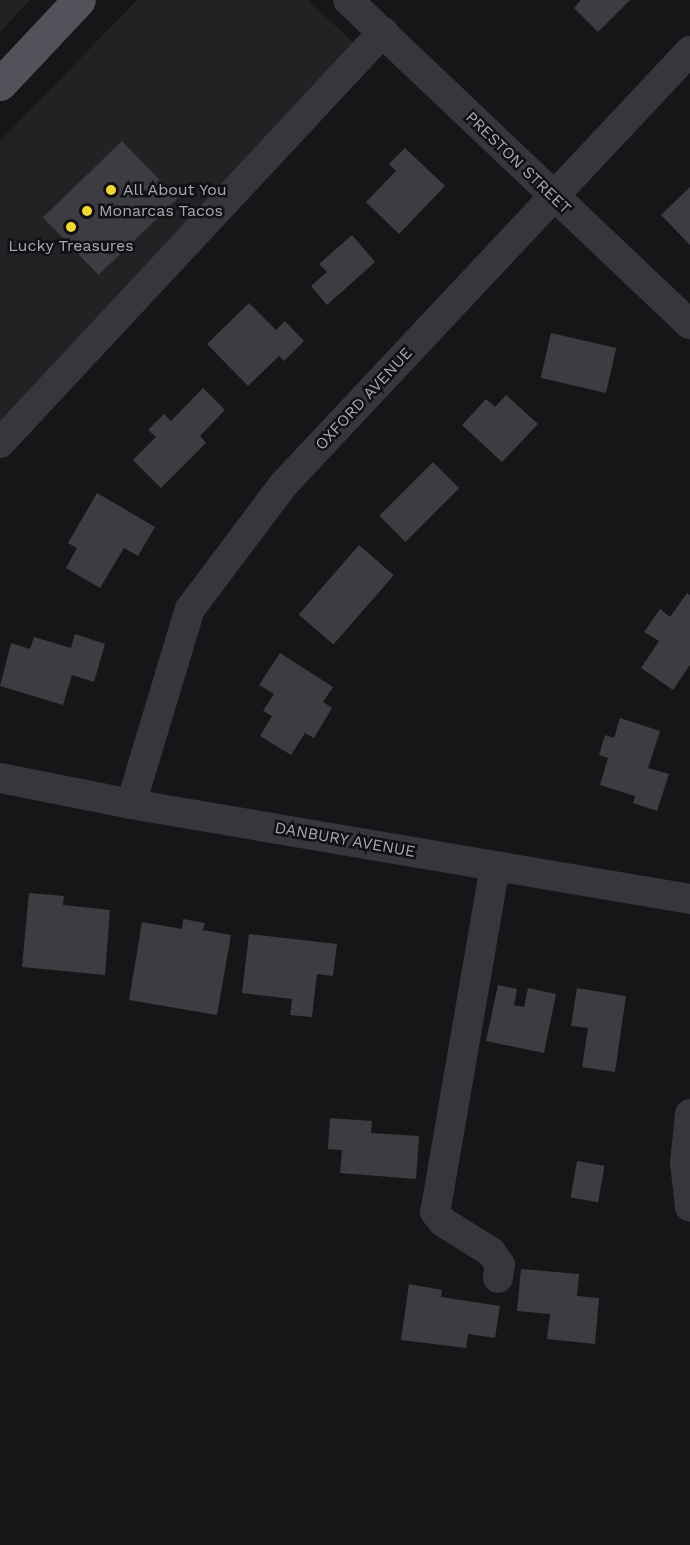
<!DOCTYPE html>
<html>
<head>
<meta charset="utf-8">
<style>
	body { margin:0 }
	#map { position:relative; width:690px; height:1545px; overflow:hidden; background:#161517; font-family:"Work Sans",sans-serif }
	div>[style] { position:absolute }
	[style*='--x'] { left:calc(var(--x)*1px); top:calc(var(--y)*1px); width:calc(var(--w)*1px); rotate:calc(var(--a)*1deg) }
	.built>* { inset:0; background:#222124 }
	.building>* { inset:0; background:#3d3d41; transform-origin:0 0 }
	.minor>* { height:30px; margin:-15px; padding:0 15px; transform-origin:15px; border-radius:15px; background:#36363c }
	.major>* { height:33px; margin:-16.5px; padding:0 16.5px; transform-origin:16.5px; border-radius:16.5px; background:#52525b }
	.dots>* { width:16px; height:16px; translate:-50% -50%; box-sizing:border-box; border:3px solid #111012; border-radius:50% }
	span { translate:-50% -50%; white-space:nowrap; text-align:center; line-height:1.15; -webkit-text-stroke:5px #111012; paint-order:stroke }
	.street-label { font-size:16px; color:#a7a9b7 }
	.poi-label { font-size:16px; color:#a7a9b7 }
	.left { translate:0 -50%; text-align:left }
</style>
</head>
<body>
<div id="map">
	<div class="built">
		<i style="clip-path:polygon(0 0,30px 0,0 32px)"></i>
		<i style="clip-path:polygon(137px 0,308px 0,358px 47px,0 428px,0 141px)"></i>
	</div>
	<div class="building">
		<i style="clip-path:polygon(581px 0,630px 0,598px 32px,574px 8px)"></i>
		<i style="left:122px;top:141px;width:80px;height:110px;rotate:46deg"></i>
		<i style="clip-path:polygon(405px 148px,445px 186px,399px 234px,366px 202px,396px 171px,389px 164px)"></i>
		<i style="clip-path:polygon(690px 187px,690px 245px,661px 215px)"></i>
		<i style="clip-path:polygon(352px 235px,375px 262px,327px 305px,311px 286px,327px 272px,319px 264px)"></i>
		<i style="clip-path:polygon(249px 303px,276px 330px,285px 321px,304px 341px,284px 361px,279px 356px,248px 386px,207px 344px)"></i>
		<i style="left:551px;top:333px;width:67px;height:46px;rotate:13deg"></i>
		<i style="clip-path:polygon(203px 388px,225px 410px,200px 436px,206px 443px,161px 488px,133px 460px,156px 437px,148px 430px,164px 414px,171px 421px)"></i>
		<i style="clip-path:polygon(506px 395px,538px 424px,502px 462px,462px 425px,486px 399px,495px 407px)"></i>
		<i style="left:433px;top:462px;width:37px;height:76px;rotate:45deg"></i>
		<i style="clip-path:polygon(97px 493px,155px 527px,138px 556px,124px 548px,100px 588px,66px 568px,77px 548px,68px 543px)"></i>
		<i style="left:359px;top:545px;width:46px;height:92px;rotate:41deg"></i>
		<i style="clip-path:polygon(687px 593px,690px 595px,690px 665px,673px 690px,641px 668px,659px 641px,644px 632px,660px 609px,670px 617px)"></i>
		<i style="clip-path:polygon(75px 634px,105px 644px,94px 682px,72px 675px,63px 705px,0 686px,11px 643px,30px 649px,34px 637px,71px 648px)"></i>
		<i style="clip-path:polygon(280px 653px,333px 687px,323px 702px,332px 708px,314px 738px,305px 733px,291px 755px,260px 736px,272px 716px,263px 711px,274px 694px,259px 685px)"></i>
		<i style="clip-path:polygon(620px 718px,660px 731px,648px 768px,669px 774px,657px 811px,633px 803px,635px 796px,600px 785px,608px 758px,599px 755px,605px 735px,614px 738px)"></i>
		<i style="clip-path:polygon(29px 893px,64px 896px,63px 905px,110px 910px,105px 975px,22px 967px)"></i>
		<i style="clip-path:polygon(183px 919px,205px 923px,203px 930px,231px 935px,217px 1015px,129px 1000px,142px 922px,182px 929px)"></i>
		<i style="clip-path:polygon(249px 934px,337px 944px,333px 976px,317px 974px,312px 1017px,290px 1015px,292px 999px,242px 993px)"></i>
		<i style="clip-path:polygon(498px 985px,517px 989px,514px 1005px,524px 1007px,528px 988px,556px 994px,544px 1053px,486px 1041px)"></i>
		<i style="clip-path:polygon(577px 988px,626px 996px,615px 1072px,582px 1067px,588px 1028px,571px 1026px)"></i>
		<i style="clip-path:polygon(330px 1118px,372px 1121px,371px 1133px,419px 1136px,416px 1179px,340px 1173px,342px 1150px,328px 1149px)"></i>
		<i style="left:577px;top:1161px;width:28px;height:37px;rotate:10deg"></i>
		<i style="clip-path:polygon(521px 1269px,579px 1274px,577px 1296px,599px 1298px,595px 1344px,547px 1339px,550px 1314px,517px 1311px)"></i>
		<i style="clip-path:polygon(409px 1284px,442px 1290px,441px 1297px,500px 1306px,495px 1338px,468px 1334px,466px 1348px,401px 1340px)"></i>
	</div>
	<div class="minor">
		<i style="--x:348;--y:0;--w:471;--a:43.5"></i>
		<i style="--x:0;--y:443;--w:562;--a:-47.02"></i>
		<i style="--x:0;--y:778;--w:134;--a:11.2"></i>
		<i style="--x:131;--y:804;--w:567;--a:9.65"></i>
		<i style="--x:131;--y:804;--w:204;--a:-73.2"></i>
		<i style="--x:190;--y:609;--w:156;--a:-53.1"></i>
		<i style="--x:284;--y:484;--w:594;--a:-46.84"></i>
		<i style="--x:495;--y:866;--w:351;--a:99.8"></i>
		<i style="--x:435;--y:1212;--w:13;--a:51"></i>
		<i style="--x:443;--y:1222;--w:57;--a:32"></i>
		<i style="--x:491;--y:1252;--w:16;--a:55"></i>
		<i style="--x:500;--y:1265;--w:13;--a:99"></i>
		<i style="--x:690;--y:1114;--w:49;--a:95.8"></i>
		<i style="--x:685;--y:1163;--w:44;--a:83.5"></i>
	</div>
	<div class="major">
		<i style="--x:0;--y:84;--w:115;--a:-46.8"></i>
	</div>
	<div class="dots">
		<i style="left:111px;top:190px;background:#efd836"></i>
		<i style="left:87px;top:211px;background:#efd836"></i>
		<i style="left:71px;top:227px;background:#efd836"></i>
	</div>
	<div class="street-label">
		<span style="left:518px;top:163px;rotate:44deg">PRESTON STREET</span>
		<span style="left:364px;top:399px;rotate:-47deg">OXFORD AVENUE</span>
		<span style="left:345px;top:840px;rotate:10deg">DANBURY AVENUE</span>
	</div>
	<div class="poi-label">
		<span class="left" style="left:123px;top:190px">All About You</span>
		<span class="left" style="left:99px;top:211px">Monarcas Tacos</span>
		<span style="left:71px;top:246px">Lucky Treasures</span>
	</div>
</div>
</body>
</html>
